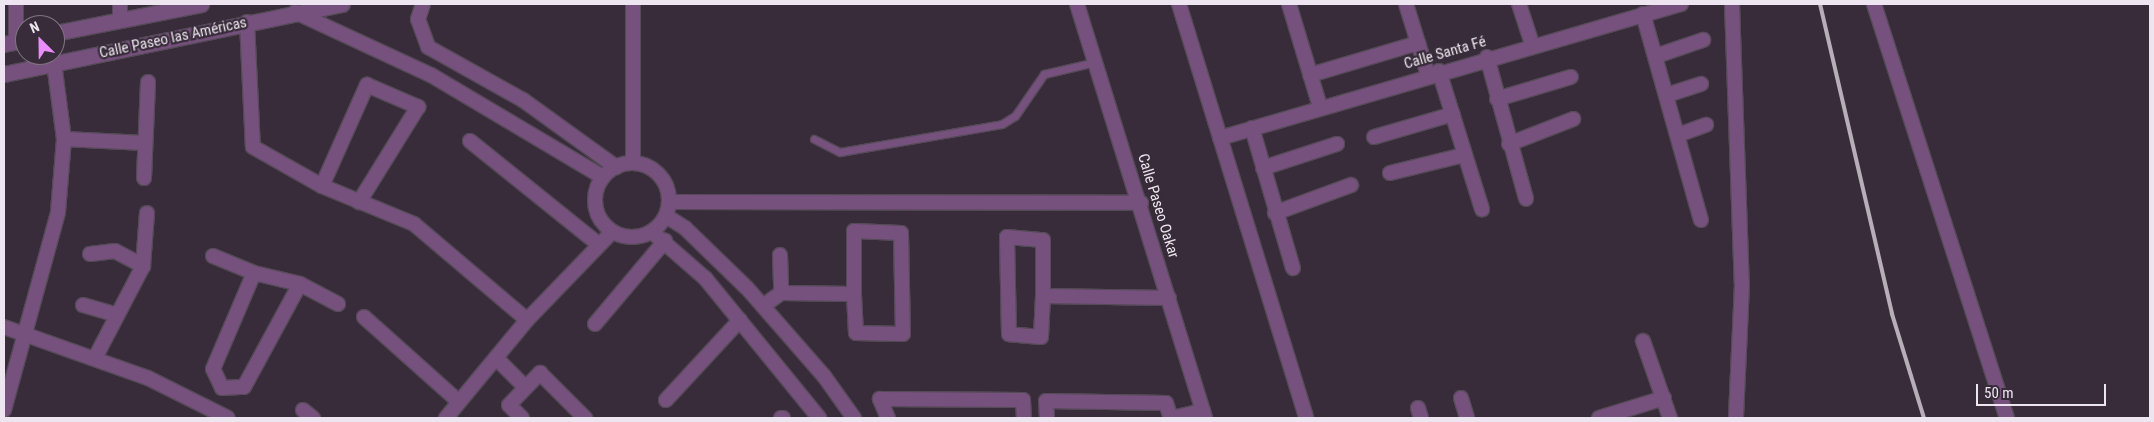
<!DOCTYPE html>
<html>
<head>
<meta charset="utf-8">
<style>
	body { margin:0 }
	#map { position:relative; width:2154px; height:422px; overflow:hidden; background:#382c3a; font-family:"Roboto Condensed",sans-serif }
	div>[style] { position:absolute }
	[style*='--x'] { left:calc(var(--x)*1px); top:calc(var(--y)*1px); width:calc(var(--w)*1px); rotate:calc(var(--a)*1deg) }
	.roads { filter:drop-shadow(1px 0 #554a57) drop-shadow(-1px 0 #554a57) drop-shadow(0 1px #554a57) drop-shadow(0 -1px #554a57) }
	.service>* { height:7px; margin:-3.5px; padding:0 3.5px; transform-origin:3.5px; border-radius:3.5px; background:#77517e }
	.minor>* { height:14px; margin:-7px; padding:0 7px; transform-origin:7px; border-radius:7px; background:#77517e }
	.minor>.ring { margin:-7px; padding:0; box-sizing:content-box; background:none; border:14px solid #77517e; border-radius:50% }
	.tertiary>* { height:15px; margin:-7.5px; padding:0 7.5px; transform-origin:7.5px; border-radius:7.5px; background:#77517e }
	.rail>* { height:4px; margin:-2px; padding:0 2px; transform-origin:2px; border-radius:2px; background:#b7aeb9 }
	span { translate:-50% -50%; white-space:nowrap; text-align:center; line-height:1.15; -webkit-text-stroke:4.5px #382c3a; paint-order:stroke }
	.street-label { font-size:15px; color:#ede5ef }
	.frame { position:absolute; inset:0; border:5px solid #ede5ef; pointer-events:none }
	.north { position:absolute; left:15px; top:15px; width:50px; height:50px; box-sizing:border-box; background:#382c3a; border:1px solid #807682; border-radius:50%; rotate:337deg; font-size:14px; font-weight:700; line-height:20px; text-align:center; color:#ede5ef }
	.north::after { content:''; display:block; margin:auto; width:18px; height:22px; background:#ea8dfc; clip-path:polygon(50% 0,100% 100%,50% 72%,0 100%) }
	.scale { position:absolute; left:1976px; top:384px; width:130px; height:22px; box-sizing:border-box; border:2px solid #ede5ef; border-top:0; padding-left:6px; font-size:15px; line-height:18px; white-space:nowrap; color:#ede5ef; -webkit-text-stroke:4px #382c3a; paint-order:stroke }
</style>
</head>
<body>
<div id="map">
	<div class="roads">
		<div class="service">
			<i style="--x:814;--y:139;--w:29;--a:27"></i>
			<i style="--x:840;--y:152;--w:164;--a:-9.8"></i>
			<i style="--x:1002;--y:124;--w:15;--a:-32"></i>
			<i style="--x:1015;--y:116;--w:51;--a:-55.4"></i>
			<i style="--x:1044;--y:74;--w:52;--a:-13.2"></i>
		</div>
		<div class="minor">
			<i style="--x:120;--y:4;--w:15;--a:90"></i>
			<i style="--x:423;--y:4;--w:16;--a:108"></i>
			<i style="--x:418;--y:19;--w:30;--a:70"></i>
			<i style="--x:428;--y:47;--w:109;--a:29.2"></i>
			<i style="--x:523;--y:100;--w:115;--a:35.8"></i>
			<i style="--x:633;--y:4;--w:159;--a:90"></i>
			<i style="--x:1077;--y:4;--w:433;--a:72.8"></i>
			<i style="--x:1179;--y:4;--w:433;--a:72.9"></i>
			<i style="--x:1289;--y:4;--w:108;--a:73.2"></i>
			<i style="--x:1406;--y:4;--w:74;--a:72.8"></i>
			<i style="--x:1519;--y:4;--w:42;--a:72"></i>
			<i style="--x:1732;--y:4;--w:280;--a:88"></i>
			<i style="--x:1742;--y:284;--w:134;--a:92.6"></i>
			<i style="--x:1874;--y:4;--w:435;--a:72.2"></i>
			<i style="--x:295;--y:12;--w:150;--a:24.9"></i>
			<i style="--x:431;--y:75;--w:200;--a:30.7"></i>
			<i style="--x:1643;--y:14;--w:214;--a:74.3"></i>
			<i style="--x:247;--y:22;--w:125;--a:87.3"></i>
			<i style="--x:253;--y:147;--w:79;--a:29.5"></i>
			<i style="--x:322;--y:186;--w:100;--a:22.4"></i>
			<i style="--x:414;--y:224;--w:148;--a:40.3"></i>
			<i style="--x:16;--y:42;--w:38;--a:-90"></i>
			<i style="--x:1656;--y:56;--w:50;--a:-18.8"></i>
			<i style="--x:1487;--y:57;--w:147;--a:74.6"></i>
			<i style="--x:1439;--y:71;--w:145;--a:72.7"></i>
			<i style="--x:1310;--y:75;--w:113;--a:-16.5"></i>
			<i style="--x:1667;--y:95;--w:36;--a:-18"></i>
			<i style="--x:1497;--y:99;--w:77;--a:-16.6"></i>
			<i style="--x:1252;--y:128;--w:146;--a:73.7"></i>
			<i style="--x:1678;--y:135;--w:30;--a:-20"></i>
			<i style="--x:1374;--y:137;--w:82;--a:-16.2"></i>
			<i style="--x:1220;--y:138;--w:480;--a:-16.2"></i>
			<i style="--x:64;--y:139;--w:81;--a:2.8"></i>
			<i style="--x:470;--y:141;--w:164;--a:38.8"></i>
			<i style="--x:1509;--y:144;--w:69;--a:-21.3"></i>
			<i class="ring" style="left:595px;top:163px;width:60px;height:60px"></i>
			<i style="--x:1263;--y:168;--w:78;--a:-18"></i>
			<i style="--x:1390;--y:173;--w:76;--a:-13.7"></i>
			<i style="--x:144;--y:178;--w:96;--a:-87.6"></i>
			<i style="--x:322;--y:186;--w:111;--a:-66"></i>
			<i style="--x:367;--y:85;--w:56;--a:23.3"></i>
			<i style="--x:418;--y:107;--w:112;--a:121.8"></i>
			<i style="--x:669;--y:202;--w:472;--a:0.1"></i>
			<i style="--x:1275;--y:213;--w:81;--a:-20.2"></i>
			<i style="--x:666;--y:216;--w:22;--a:32"></i>
			<i style="--x:685;--y:228;--w:86;--a:44.1"></i>
			<i style="--x:747;--y:288;--w:117;--a:48.8"></i>
			<i style="--x:824;--y:376;--w:52;--a:54.5"></i>
			<i style="--x:652;--y:232;--w:70;--a:41"></i>
			<i style="--x:705;--y:278;--w:181;--a:50.8"></i>
			<i style="--x:90;--y:254;--w:25;--a:-7"></i>
			<i style="--x:115;--y:251;--w:32;--a:28"></i>
			<i style="--x:780;--y:255;--w:38;--a:88"></i>
			<i style="--x:213;--y:256;--w:44;--a:22.5"></i>
			<i style="--x:254;--y:273;--w:47;--a:13.4"></i>
			<i style="--x:300;--y:284;--w:43;--a:27.8"></i>
			<i style="--x:1043;--y:296;--w:41;--a:92.8"></i>
			<i style="--x:1041;--y:337;--w:32;--a:-175"></i>
			<i style="--x:1009;--y:334;--w:97;--a:-91.2"></i>
			<i style="--x:1007;--y:237;--w:36;--a:5"></i>
			<i style="--x:1043;--y:240;--w:56;--a:90"></i>
			<i style="--x:1043;--y:296;--w:126;--a:0.9"></i>
			<i style="--x:83;--y:305;--w:35;--a:16"></i>
			<i style="--x:763;--y:306;--w:22;--a:-36"></i>
			<i style="--x:781;--y:293;--w:73;--a:0.8"></i>
			<i style="--x:854;--y:294;--w:63;--a:-90"></i>
			<i style="--x:854;--y:231;--w:47;--a:2.4"></i>
			<i style="--x:901;--y:233;--w:101;--a:88.9"></i>
			<i style="--x:903;--y:334;--w:47;--a:-178.8"></i>
			<i style="--x:856;--y:333;--w:39;--a:-93"></i>
			<i style="--x:364;--y:317;--w:127;--a:41.8"></i>
			<i style="--x:595;--y:324;--w:109;--a:-49.9"></i>
			<i style="--x:4;--y:327;--w:153;--a:19.5"></i>
			<i style="--x:148;--y:378;--w:89;--a:26.6"></i>
			<i style="--x:1643;--y:341;--w:82;--a:70.7"></i>
			<i style="--x:95;--y:358;--w:104;--a:-62.4"></i>
			<i style="--x:143;--y:266;--w:53;--a:-85.7"></i>
			<i style="--x:496;--y:358;--w:41;--a:45"></i>
			<i style="--x:222;--y:388;--w:22;--a:-3"></i>
			<i style="--x:244;--y:387;--w:117;--a:-61.5"></i>
			<i style="--x:222;--y:388;--w:21;--a:-115"></i>
			<i style="--x:213;--y:369;--w:104;--a:-66.9"></i>
			<i style="--x:1461;--y:398;--w:21;--a:73"></i>
			<i style="--x:666;--y:400;--w:109;--a:-47.2"></i>
			<i style="--x:1418;--y:408;--w:10;--a:73"></i>
			<i style="--x:4;--y:410;--w:205;--a:-74.7"></i>
			<i style="--x:58;--y:212;--w:73;--a:-85.3"></i>
			<i style="--x:64;--y:139;--w:77;--a:-97.5"></i>
			<i style="--x:303;--y:410;--w:13;--a:39"></i>
			<i style="--x:446;--y:418;--w:127;--a:-50.4"></i>
			<i style="--x:527;--y:320;--w:122;--a:-46"></i>
			<i style="--x:522;--y:418;--w:18;--a:-135"></i>
			<i style="--x:509;--y:405;--w:45;--a:-45.9"></i>
			<i style="--x:540;--y:373;--w:64;--a:45"></i>
			<i style="--x:781;--y:418;--w:2;--a:0"></i>
			<i style="--x:888;--y:418;--w:21;--a:-113"></i>
			<i style="--x:880;--y:399;--w:143;--a:0.4"></i>
			<i style="--x:1023;--y:400;--w:18;--a:87"></i>
			<i style="--x:1047;--y:418;--w:17;--a:-93"></i>
			<i style="--x:1046;--y:401;--w:120;--a:1"></i>
			<i style="--x:1166;--y:403;--w:16;--a:72"></i>
			<i style="--x:1172;--y:418;--w:32;--a:-13"></i>
			<i style="--x:1599;--y:418;--w:68;--a:-17.1"></i>
		</div>
		<div class="tertiary">
			<i style="--x:55;--y:33;--w:149;--a:-11.2"></i>
			<i style="--x:4;--y:44;--w:21;--a:-11"></i>
			<i style="--x:4;--y:74;--w:345;--a:-11.7"></i>
		</div>
	</div>
	<div class="rail">
		<i style="--x:1820;--y:4;--w:318;--a:76.9"></i>
		<i style="--x:1892;--y:314;--w:109;--a:72.9"></i>
	</div>
	<div class="street-label">
		<span style="left:173px;top:38px;rotate:-12deg">Calle Paseo las Américas</span>
		<span style="left:1445px;top:53px;rotate:-16deg">Calle Santa Fé</span>
		<span style="left:1158px;top:206px;rotate:73deg">Calle Paseo Oakar</span>
	</div>
	<div class="frame"></div>
	<div class="north">N</div>
	<div class="scale">50 m</div>
</div>
</body>
</html>
